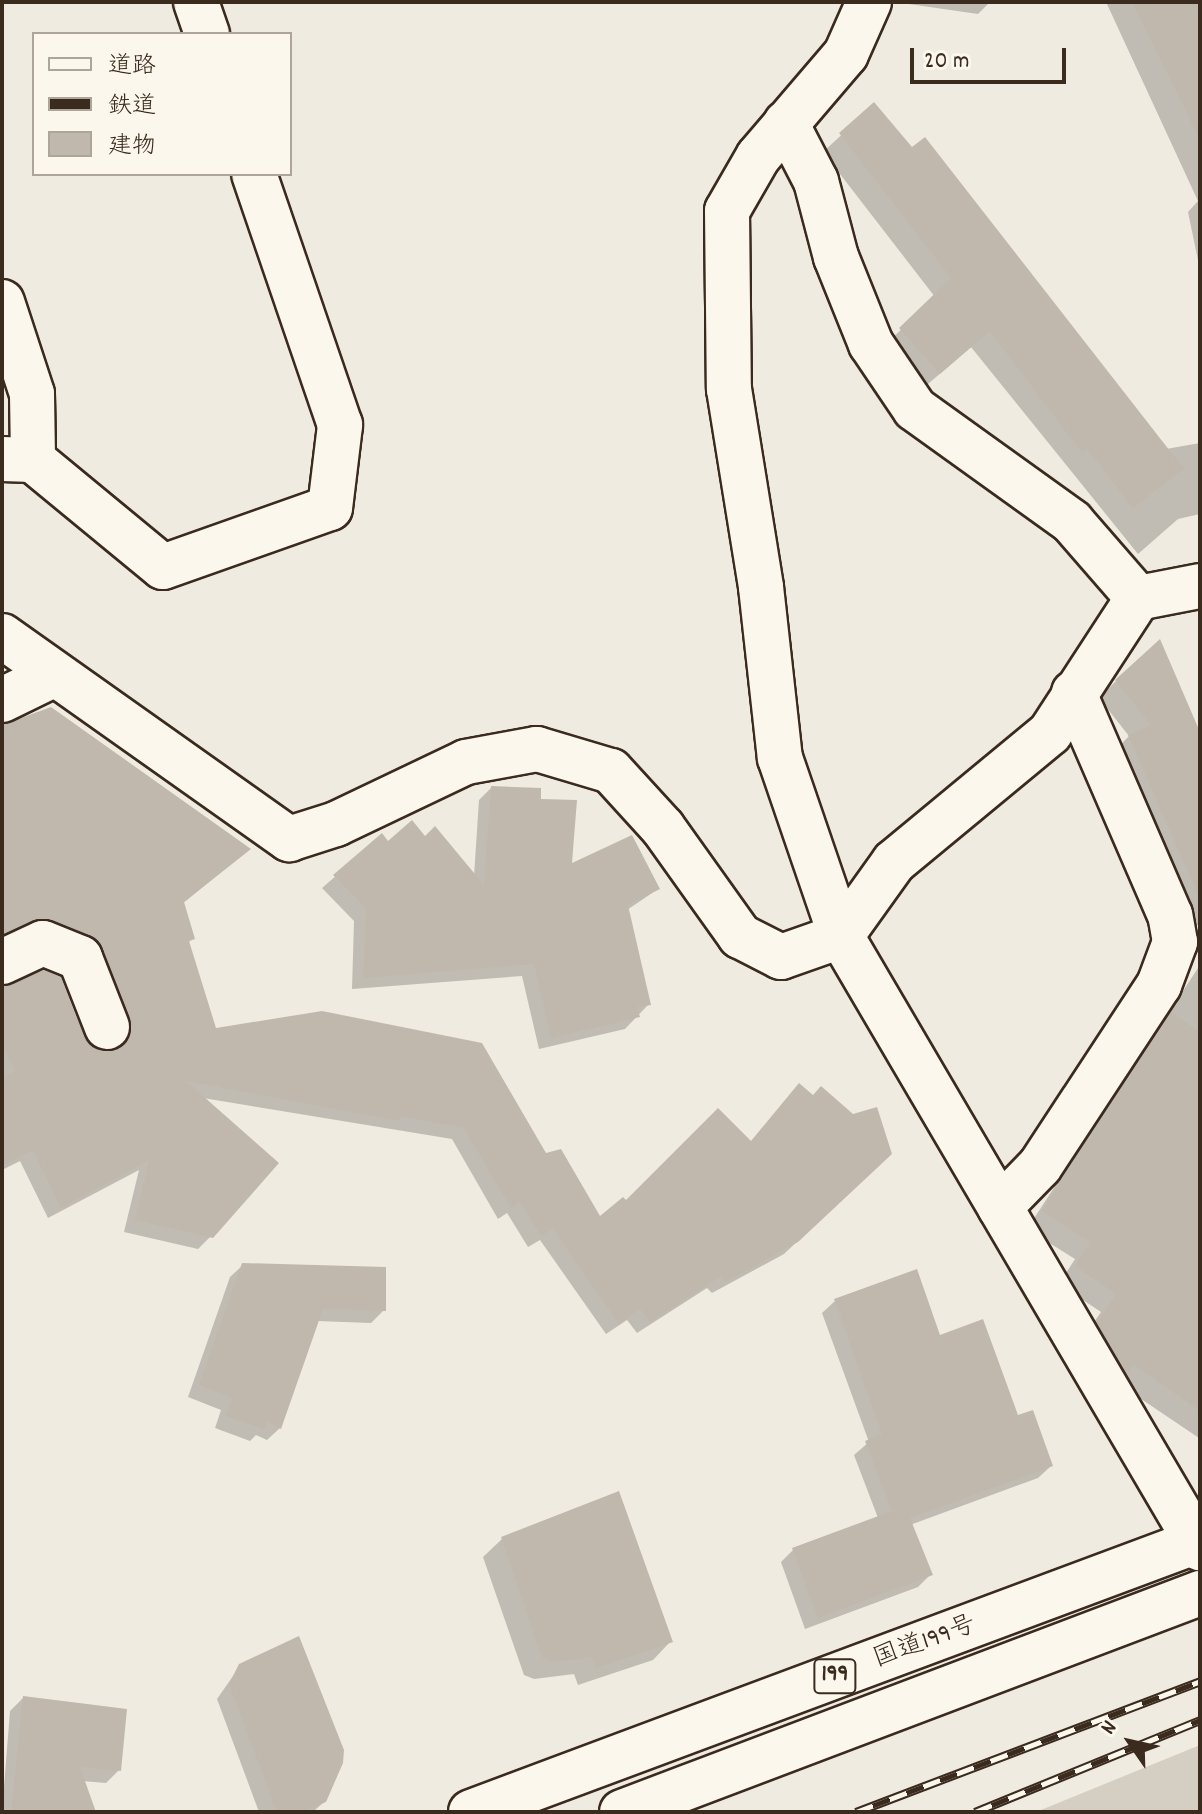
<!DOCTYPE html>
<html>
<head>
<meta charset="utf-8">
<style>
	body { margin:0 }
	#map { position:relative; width:1202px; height:1814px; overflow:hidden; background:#f0ebe0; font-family:Dekko,"Klee One",sans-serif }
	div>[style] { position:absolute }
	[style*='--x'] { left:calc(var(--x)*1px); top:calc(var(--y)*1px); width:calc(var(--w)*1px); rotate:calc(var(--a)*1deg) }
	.green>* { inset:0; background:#d5cec3 }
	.shadow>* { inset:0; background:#0003 }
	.building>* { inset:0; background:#c0b8ad }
	.roads { filter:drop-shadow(2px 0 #3b2a1e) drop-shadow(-2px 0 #3b2a1e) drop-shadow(0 2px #3b2a1e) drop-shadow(0 -2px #3b2a1e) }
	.minor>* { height:44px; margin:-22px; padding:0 22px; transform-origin:22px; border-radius:22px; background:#fbf7ec }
	.trunk>* { height:44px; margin:-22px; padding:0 22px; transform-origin:22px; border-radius:22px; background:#fbf7ec }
	.rail>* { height:9px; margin-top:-4.5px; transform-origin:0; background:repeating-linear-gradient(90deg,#fbf7ec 0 18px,#3b2a1e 0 36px); box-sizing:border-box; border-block:2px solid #3b2a1e }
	span { translate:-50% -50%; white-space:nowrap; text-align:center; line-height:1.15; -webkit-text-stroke:8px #fbf7ec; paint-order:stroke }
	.shield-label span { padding:2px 6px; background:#fbf7ec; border:2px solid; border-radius:6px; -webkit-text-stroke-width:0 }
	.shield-label { font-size:24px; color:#3b2a1e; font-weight:700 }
	.street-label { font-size:26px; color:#3b2a1e }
	.frame { position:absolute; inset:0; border:4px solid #3b2a1e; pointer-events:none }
	.legend { position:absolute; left:32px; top:32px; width:260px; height:144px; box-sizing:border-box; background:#fbf7ec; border:2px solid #aea59a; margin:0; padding:10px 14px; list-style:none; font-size:24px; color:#3b2a1e }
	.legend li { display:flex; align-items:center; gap:16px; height:40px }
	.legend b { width:40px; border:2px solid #aea59a }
	.north { position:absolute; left:1090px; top:1702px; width:80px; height:80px; -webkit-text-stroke:6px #fbf7ec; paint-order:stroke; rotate:304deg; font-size:22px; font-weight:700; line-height:32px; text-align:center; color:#3b2a1e }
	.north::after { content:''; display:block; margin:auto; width:28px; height:36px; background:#3b2a1e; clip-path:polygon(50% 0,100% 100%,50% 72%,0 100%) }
	.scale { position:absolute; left:910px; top:48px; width:156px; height:36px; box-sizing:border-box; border:4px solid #3b2a1e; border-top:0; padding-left:10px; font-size:24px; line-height:28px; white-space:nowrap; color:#3b2a1e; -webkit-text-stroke:6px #fbf7ec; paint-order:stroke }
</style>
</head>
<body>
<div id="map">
	<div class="green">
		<i style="clip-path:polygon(1200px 1745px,1200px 1812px,1036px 1812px)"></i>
	</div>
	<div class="shadow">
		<i style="clip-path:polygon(895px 2px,990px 2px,978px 14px)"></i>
		<i style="clip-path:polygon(1106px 2px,1200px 2px,1200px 270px,1188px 212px,1198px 201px)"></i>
		<i style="clip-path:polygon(874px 105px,1166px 449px,1200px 443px,1200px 514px,1178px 519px,1138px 554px,971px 347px,921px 390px,883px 347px,935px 297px,823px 152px)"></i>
		<i style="clip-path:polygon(1116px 681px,1200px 737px,1200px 924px,1189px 928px,1112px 754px,1129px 736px,1099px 698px)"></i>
		<i style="clip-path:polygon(51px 710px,248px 850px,182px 904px,193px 938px,188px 943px,215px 1030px,545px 1156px,600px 1219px,750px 1143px,799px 1085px,877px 1166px,784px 1254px,712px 1293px,707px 1288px,637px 1333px,627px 1320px,606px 1334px,540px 1240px,528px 1247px,507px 1213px,498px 1219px,452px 1139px,203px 1098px,211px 1236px,198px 1249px,124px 1232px,139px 1170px,48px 1218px,20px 1161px,2px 1170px,2px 992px,59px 979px,91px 1049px,115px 1052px,120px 1044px,86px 953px,2px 940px,2px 725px)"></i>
		<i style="clip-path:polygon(491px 788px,539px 801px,569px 866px,658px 889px,627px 910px,648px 1005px,625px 1029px,539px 1049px,522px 976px,352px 989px,354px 921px,322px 888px,382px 836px,388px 844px,424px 838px,474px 876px,479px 800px)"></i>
		<i style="clip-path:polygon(1200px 965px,1200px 1437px,1199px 1438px,1116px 1382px,1081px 1341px,1101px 1312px,1059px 1284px,1075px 1259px,1027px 1229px)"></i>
		<i style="clip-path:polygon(243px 1265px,384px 1310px,371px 1323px,317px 1321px,280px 1428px,267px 1440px,256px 1435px,250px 1441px,215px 1428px,221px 1410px,188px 1397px,230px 1277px)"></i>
		<i style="clip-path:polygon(835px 1301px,939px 1337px,1016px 1418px,1051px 1466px,1038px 1478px,910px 1525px,931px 1574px,918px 1587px,805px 1629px,781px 1562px,793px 1550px,878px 1518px,854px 1455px,869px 1442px,822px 1313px)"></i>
		<i style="clip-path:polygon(618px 1494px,671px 1641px,653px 1660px,578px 1685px,574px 1674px,534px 1679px,524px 1675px,483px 1557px,502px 1539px)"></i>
		<i style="clip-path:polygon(240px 1666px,325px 1801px,313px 1812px,259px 1812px,217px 1699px)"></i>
		<i style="clip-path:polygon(23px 1698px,119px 1770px,106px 1783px,82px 1781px,94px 1812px,2px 1812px,10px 1711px)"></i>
	</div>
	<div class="building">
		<i style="clip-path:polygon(1132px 2px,1200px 2px,1200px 140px)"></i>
		<i style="clip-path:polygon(874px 102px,912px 147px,925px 137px,1184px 469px,1133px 508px,1087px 449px,1082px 453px,990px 331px,940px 374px,899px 328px,951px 278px,839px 133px)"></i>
		<i style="clip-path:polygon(1160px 639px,1200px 732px,1200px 899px,1128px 735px,1151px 725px,1115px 680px)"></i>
		<i style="clip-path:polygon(51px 707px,251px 849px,184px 902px,195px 939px,189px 941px,216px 1028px,322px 1011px,482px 1043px,546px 1153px,561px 1149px,600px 1216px,623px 1197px,626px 1200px,718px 1108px,751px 1141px,799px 1083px,813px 1095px,821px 1086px,853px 1114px,877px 1107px,892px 1154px,798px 1242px,725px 1282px,720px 1277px,650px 1322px,640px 1309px,619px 1324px,553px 1229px,541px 1236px,520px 1202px,511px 1208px,464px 1128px,400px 1116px,399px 1121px,186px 1081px,279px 1163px,213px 1238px,135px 1220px,149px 1160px,61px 1208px,33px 1150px,2px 1166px,2px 1079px,15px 1071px,2px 1043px,2px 987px,44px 970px,61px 977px,84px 1037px,102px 1052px,117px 1050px,132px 1030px,97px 940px,43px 918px,2px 934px,2px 725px)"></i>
		<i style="clip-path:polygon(491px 786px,541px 788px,541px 799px,577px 800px,572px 863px,632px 835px,660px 889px,628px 905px,651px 1005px,637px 1007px,640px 1017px,551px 1038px,534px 964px,363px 978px,366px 908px,333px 875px,382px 833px,388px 841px,412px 820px,425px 836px,435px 826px,484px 885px)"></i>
		<i style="clip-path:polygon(1171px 1012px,1200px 1032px,1200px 1411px,1133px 1364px,1127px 1374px,1097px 1323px,1116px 1294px,1075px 1266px,1090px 1242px,1042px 1211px)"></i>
		<i style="clip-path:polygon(242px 1263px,386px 1267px,386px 1311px,323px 1309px,281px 1429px,267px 1422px,264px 1429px,226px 1416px,232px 1398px,199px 1385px)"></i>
		<i style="clip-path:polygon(917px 1269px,940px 1335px,983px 1319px,1018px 1415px,1033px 1410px,1053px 1466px,910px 1518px,933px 1575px,818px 1618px,792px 1548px,892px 1511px,865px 1441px,882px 1434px,834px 1299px)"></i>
		<i style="clip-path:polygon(619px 1491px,673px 1642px,596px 1668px,592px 1657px,553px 1662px,542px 1657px,501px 1537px)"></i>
		<i style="clip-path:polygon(299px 1636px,344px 1750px,343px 1763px,326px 1802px,302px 1812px,277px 1812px,229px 1684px,239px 1664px)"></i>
		<i style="clip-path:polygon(23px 1696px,127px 1709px,121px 1771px,80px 1767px,96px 1812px,11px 1812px)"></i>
	</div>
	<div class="roads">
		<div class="minor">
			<i style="--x:196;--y:2;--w:34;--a:71"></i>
			<i style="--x:869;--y:2;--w:57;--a:113.9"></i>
			<i style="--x:846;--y:54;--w:135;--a:130.5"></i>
			<i style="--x:758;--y:157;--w:62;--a:119.9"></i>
			<i style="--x:727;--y:211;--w:178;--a:89.4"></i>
			<i style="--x:729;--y:389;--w:201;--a:80.8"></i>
			<i style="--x:761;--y:587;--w:172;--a:83.7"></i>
			<i style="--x:780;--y:758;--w:188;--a:71.1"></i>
			<i style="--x:841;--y:936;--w:710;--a:59.6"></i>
			<i style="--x:786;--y:123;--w:65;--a:62.7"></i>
			<i style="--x:816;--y:181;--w:79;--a:75.3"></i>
			<i style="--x:836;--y:257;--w:94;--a:68.1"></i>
			<i style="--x:871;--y:344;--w:78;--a:55.9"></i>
			<i style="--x:915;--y:409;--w:193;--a:35.7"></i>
			<i style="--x:1072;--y:522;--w:101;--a:49"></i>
			<i style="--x:2;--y:302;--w:97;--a:71.9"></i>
			<i style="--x:32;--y:394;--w:66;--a:89.1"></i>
			<i style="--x:2;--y:459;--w:31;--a:2"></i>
			<i style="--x:33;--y:460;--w:168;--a:39.5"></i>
			<i style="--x:163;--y:567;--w:177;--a:-19.5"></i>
			<i style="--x:330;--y:508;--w:84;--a:-83.1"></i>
			<i style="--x:340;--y:425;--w:265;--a:-108.9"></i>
			<i style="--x:2;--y:636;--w:352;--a:35.3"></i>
			<i style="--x:289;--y:839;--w:49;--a:-17.7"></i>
			<i style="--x:336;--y:824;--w:144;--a:-25.5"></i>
			<i style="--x:466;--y:762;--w:72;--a:-10.4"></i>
			<i style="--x:537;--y:749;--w:77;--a:16.6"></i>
			<i style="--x:611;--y:771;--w:77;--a:47.6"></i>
			<i style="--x:663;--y:828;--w:133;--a:54.5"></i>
			<i style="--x:740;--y:936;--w:46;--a:27.1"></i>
			<i style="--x:781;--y:957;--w:64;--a:-19.3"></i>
			<i style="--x:841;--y:936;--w:91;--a:-54.4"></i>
			<i style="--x:894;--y:862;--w:202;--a:-39.6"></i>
			<i style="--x:1050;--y:733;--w:161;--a:-56.9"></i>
			<i style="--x:1138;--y:598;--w:63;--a:-11"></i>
			<i style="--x:2;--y:700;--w:57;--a:-26.1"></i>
			<i style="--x:2;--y:962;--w:45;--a:-24.9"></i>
			<i style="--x:43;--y:943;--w:40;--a:22"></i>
			<i style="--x:80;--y:958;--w:74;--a:68.6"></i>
			<i style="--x:1000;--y:1207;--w:57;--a:-45.7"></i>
			<i style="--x:1040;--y:1166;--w:217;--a:-56.7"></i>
			<i style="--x:1159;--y:985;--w:46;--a:-69.6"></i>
			<i style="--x:1175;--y:942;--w:27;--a:-100"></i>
			<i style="--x:1170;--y:915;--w:242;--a:-113.4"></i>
		</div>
		<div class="trunk">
			<i style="--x:471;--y:1812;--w:778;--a:-20.46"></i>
			<i style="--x:622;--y:1812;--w:618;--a:-20.75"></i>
		</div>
	</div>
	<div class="rail">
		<i style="--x:856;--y:1812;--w:368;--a:-20.8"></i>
		<i style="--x:975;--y:1812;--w:243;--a:-22.2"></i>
	</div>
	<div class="shield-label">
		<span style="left:835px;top:1676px">199</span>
	</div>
	<div class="street-label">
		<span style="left:925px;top:1643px;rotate:-20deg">国道199号</span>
	</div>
	<div class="frame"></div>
	<ul class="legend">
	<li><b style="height:10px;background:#fbf7ec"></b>道路</li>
	<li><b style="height:10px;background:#3b2a1e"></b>鉄道</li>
	<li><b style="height:22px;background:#c0b8ad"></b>建物</li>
	</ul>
	<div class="north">N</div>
	<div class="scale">20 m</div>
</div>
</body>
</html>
